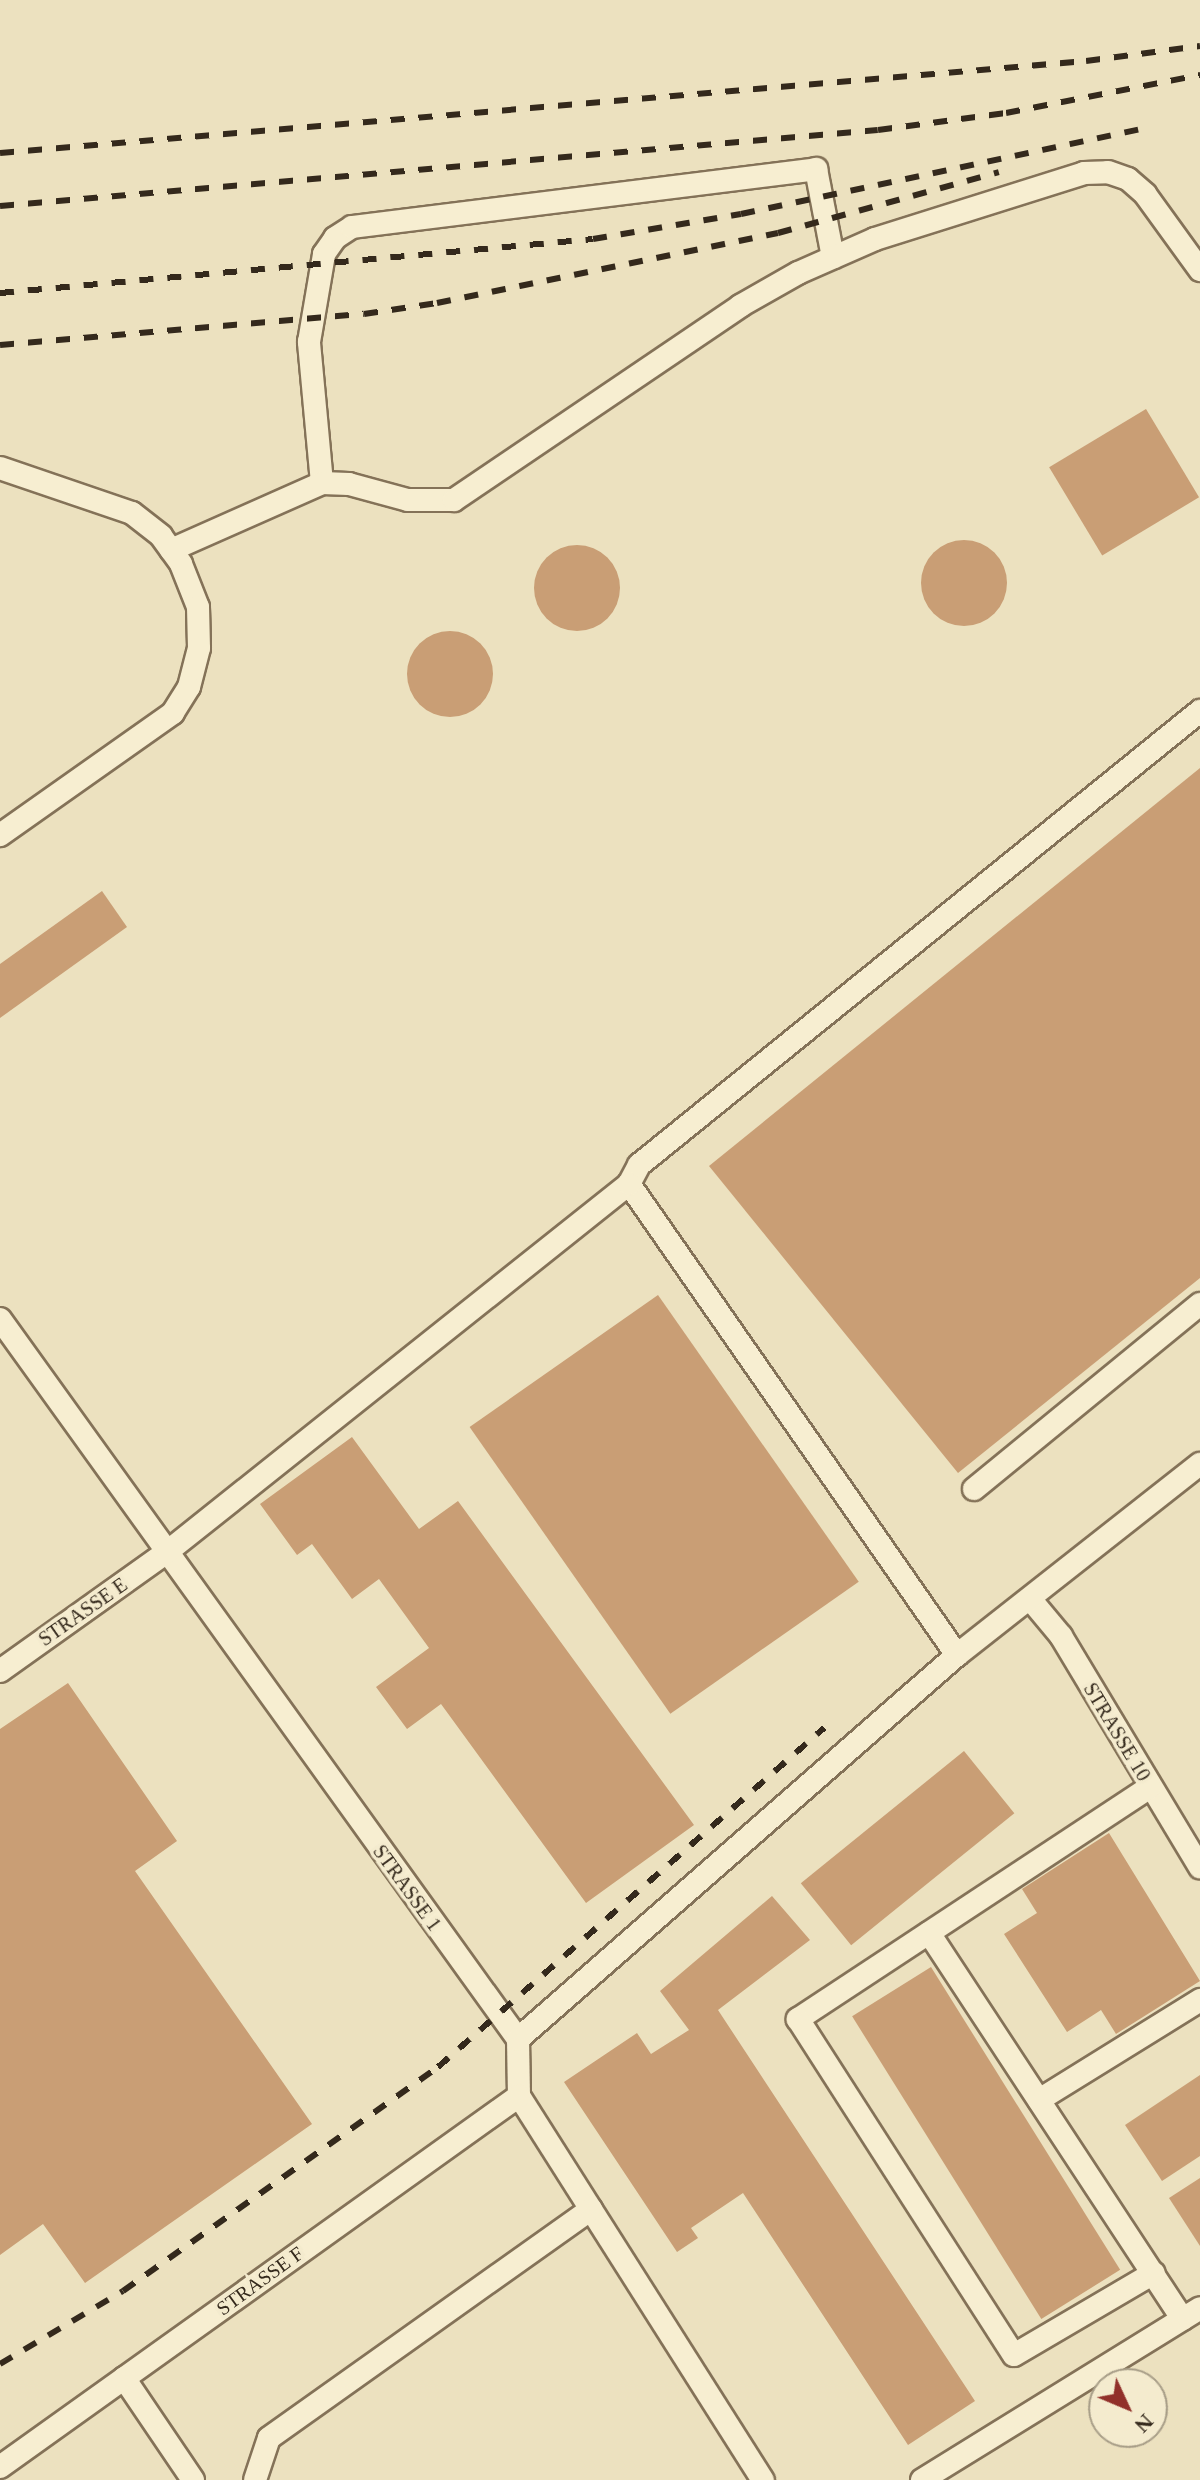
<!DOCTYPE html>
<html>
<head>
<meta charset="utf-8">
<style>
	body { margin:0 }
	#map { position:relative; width:1200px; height:2480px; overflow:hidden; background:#ece1bf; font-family:"Times New Roman",serif }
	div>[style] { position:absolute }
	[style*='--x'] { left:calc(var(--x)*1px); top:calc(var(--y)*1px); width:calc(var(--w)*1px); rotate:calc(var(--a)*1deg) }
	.building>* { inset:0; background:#c99e75; transform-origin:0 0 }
	.round { border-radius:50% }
	.roads { filter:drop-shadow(2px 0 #847258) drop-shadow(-2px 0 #847258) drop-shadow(0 2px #847258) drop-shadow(0 -2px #847258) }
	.lane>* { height:22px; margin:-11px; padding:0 11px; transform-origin:11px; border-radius:11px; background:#f7eed1 }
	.rail>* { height:6px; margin-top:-3px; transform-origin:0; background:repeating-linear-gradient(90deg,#34291c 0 14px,transparent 0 28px) }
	span { translate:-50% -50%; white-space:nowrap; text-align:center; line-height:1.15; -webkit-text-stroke:7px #f4ebce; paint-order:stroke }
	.street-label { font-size:20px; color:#34291c }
	.north { position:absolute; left:1088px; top:2368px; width:80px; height:80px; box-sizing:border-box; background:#f4ebce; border:2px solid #a79d87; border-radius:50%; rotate:134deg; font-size:22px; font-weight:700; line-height:32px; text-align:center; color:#34291c }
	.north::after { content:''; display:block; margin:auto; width:28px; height:36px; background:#91302a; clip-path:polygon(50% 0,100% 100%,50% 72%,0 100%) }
</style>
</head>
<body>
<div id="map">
	<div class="building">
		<i style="left:1146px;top:409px;width:103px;height:113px;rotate:59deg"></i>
		<i class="round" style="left:921px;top:540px;width:86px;height:86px"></i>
		<i class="round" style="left:534px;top:545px;width:86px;height:86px"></i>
		<i class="round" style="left:407px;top:631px;width:86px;height:86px"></i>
		<i style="clip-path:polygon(1200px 768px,1200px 1278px,958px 1473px,709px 1166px)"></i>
		<i style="clip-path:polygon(102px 891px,127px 927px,0 1018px,0 964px)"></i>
		<i style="left:658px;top:1295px;width:350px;height:230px;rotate:55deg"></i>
		<i style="clip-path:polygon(352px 1437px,419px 1529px,458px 1501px,694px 1825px,586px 1903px,441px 1704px,407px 1729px,376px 1687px,429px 1648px,379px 1579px,352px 1599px,312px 1544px,297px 1555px,260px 1504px)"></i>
		<i style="clip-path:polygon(68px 1683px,177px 1841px,135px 1871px,312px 2124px,85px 2283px,43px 2224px,0 2255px,0 1729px)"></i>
		<i style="left:964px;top:1751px;width:80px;height:210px;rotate:51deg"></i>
		<i style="clip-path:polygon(1109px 1833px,1200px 1981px,1116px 2034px,1101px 2010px,1067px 2032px,1004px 1934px,1037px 1913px,1022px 1889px)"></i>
		<i style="clip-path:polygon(772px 1896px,810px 1940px,718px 2010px,975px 2401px,908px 2445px,743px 2193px,691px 2228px,698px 2238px,677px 2252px,564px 2082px,637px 2033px,651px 2054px,689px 2030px,660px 1991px)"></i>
		<i style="left:931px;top:1967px;width:357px;height:93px;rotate:58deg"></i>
		<i style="clip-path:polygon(1200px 2075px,1200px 2156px,1162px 2181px,1125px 2125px)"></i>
		<i style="clip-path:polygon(1200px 2178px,1200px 2246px,1169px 2198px)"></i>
	</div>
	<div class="roads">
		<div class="lane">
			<i style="--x:0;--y:468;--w:139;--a:18.8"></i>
			<i style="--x:132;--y:513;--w:37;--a:38"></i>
			<i style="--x:161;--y:536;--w:34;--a:54"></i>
			<i style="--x:181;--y:564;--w:46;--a:68.4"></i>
			<i style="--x:198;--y:607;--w:41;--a:88.6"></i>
			<i style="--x:199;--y:648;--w:40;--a:104.4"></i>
			<i style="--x:189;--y:687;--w:31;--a:122"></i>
			<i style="--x:173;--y:713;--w:212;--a:144.8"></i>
			<i style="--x:322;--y:483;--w:142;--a:-95.3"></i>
			<i style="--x:309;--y:342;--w:89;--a:-80.3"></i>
			<i style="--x:324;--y:254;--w:19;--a:-55"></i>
			<i style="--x:335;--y:238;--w:20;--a:-33"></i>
			<i style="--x:352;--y:227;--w:468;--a:-7.1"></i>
			<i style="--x:816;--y:169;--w:90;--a:79.1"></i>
			<i style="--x:171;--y:550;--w:165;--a:-23.9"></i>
			<i style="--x:322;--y:483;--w:27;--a:2"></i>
			<i style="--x:349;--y:484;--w:61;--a:15.2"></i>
			<i style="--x:408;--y:500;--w:46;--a:0"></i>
			<i style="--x:454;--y:500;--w:346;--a:-34.1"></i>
			<i style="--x:740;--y:306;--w:67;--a:-29.6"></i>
			<i style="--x:798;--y:273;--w:84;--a:-23.8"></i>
			<i style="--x:875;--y:239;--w:219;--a:-17.5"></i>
			<i style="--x:1084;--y:173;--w:24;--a:-2"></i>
			<i style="--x:1108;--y:172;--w:21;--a:19"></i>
			<i style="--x:1128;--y:179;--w:23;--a:41"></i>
			<i style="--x:1145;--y:194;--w:94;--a:54.1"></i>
			<i style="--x:629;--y:1184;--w:574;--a:55.15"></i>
			<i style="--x:0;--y:1319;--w:887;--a:54.27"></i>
			<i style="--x:518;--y:2039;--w:57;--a:89"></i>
			<i style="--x:519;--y:2096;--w:455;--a:57.6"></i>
			<i style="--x:974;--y:1489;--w:292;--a:-39.3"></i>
			<i style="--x:1031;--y:1600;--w:47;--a:50.2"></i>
			<i style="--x:1061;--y:1636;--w:270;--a:59"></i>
			<i style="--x:0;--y:1671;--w:205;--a:-35.5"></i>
			<i style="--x:167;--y:1552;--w:591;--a:-38.54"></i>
			<i style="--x:629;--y:1184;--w:21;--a:-62"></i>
			<i style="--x:639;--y:1165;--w:722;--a:-38.98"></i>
			<i style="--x:1150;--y:1787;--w:422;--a:146.6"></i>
			<i style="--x:798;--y:2019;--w:399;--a:57.3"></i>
			<i style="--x:1014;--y:2355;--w:162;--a:-30.4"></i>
			<i style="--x:929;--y:1933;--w:462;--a:56.7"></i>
			<i style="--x:518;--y:2039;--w:583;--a:-41.18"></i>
			<i style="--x:957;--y:1655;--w:309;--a:-38.2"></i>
			<i style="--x:1039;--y:2100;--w:190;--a:-31.8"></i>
			<i style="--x:124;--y:2378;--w:123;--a:55.9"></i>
			<i style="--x:0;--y:2467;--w:638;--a:-35.56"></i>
			<i style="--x:255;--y:2480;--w:44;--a:-71.6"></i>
			<i style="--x:269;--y:2438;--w:395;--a:-35.4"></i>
			<i style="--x:922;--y:2480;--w:327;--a:-31.7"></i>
		</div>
	</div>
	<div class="rail">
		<i style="--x:0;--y:153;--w:1090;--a:-4.84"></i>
		<i style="--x:1086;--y:61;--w:115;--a:-7.5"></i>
		<i style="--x:0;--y:206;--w:881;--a:-4.95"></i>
		<i style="--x:878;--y:130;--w:129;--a:-7.6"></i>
		<i style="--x:1006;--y:113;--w:198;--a:-11.1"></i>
		<i style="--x:0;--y:293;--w:595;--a:-5.2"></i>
		<i style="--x:593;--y:239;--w:150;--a:-9.6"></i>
		<i style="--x:741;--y:214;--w:412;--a:-12"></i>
		<i style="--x:0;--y:345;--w:365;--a:-4.9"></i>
		<i style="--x:364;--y:314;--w:74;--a:-8.6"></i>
		<i style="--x:437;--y:303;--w:348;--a:-11.6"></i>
		<i style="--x:778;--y:233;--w:229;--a:-15.4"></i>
		<i style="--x:0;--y:2364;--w:143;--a:-30.7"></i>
		<i style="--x:123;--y:2291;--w:387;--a:-35.4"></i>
		<i style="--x:438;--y:2067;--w:514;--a:-41.29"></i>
	</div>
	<div class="street-label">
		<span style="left:83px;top:1612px;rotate:-35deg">STRASSE E</span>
		<span style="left:1117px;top:1732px;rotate:59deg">STRASSE 10</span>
		<span style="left:407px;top:1888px;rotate:54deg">STRASSE 1</span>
		<span style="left:260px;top:2281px;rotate:-36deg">STRASSE F</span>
	</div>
	<div class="north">N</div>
</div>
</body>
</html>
